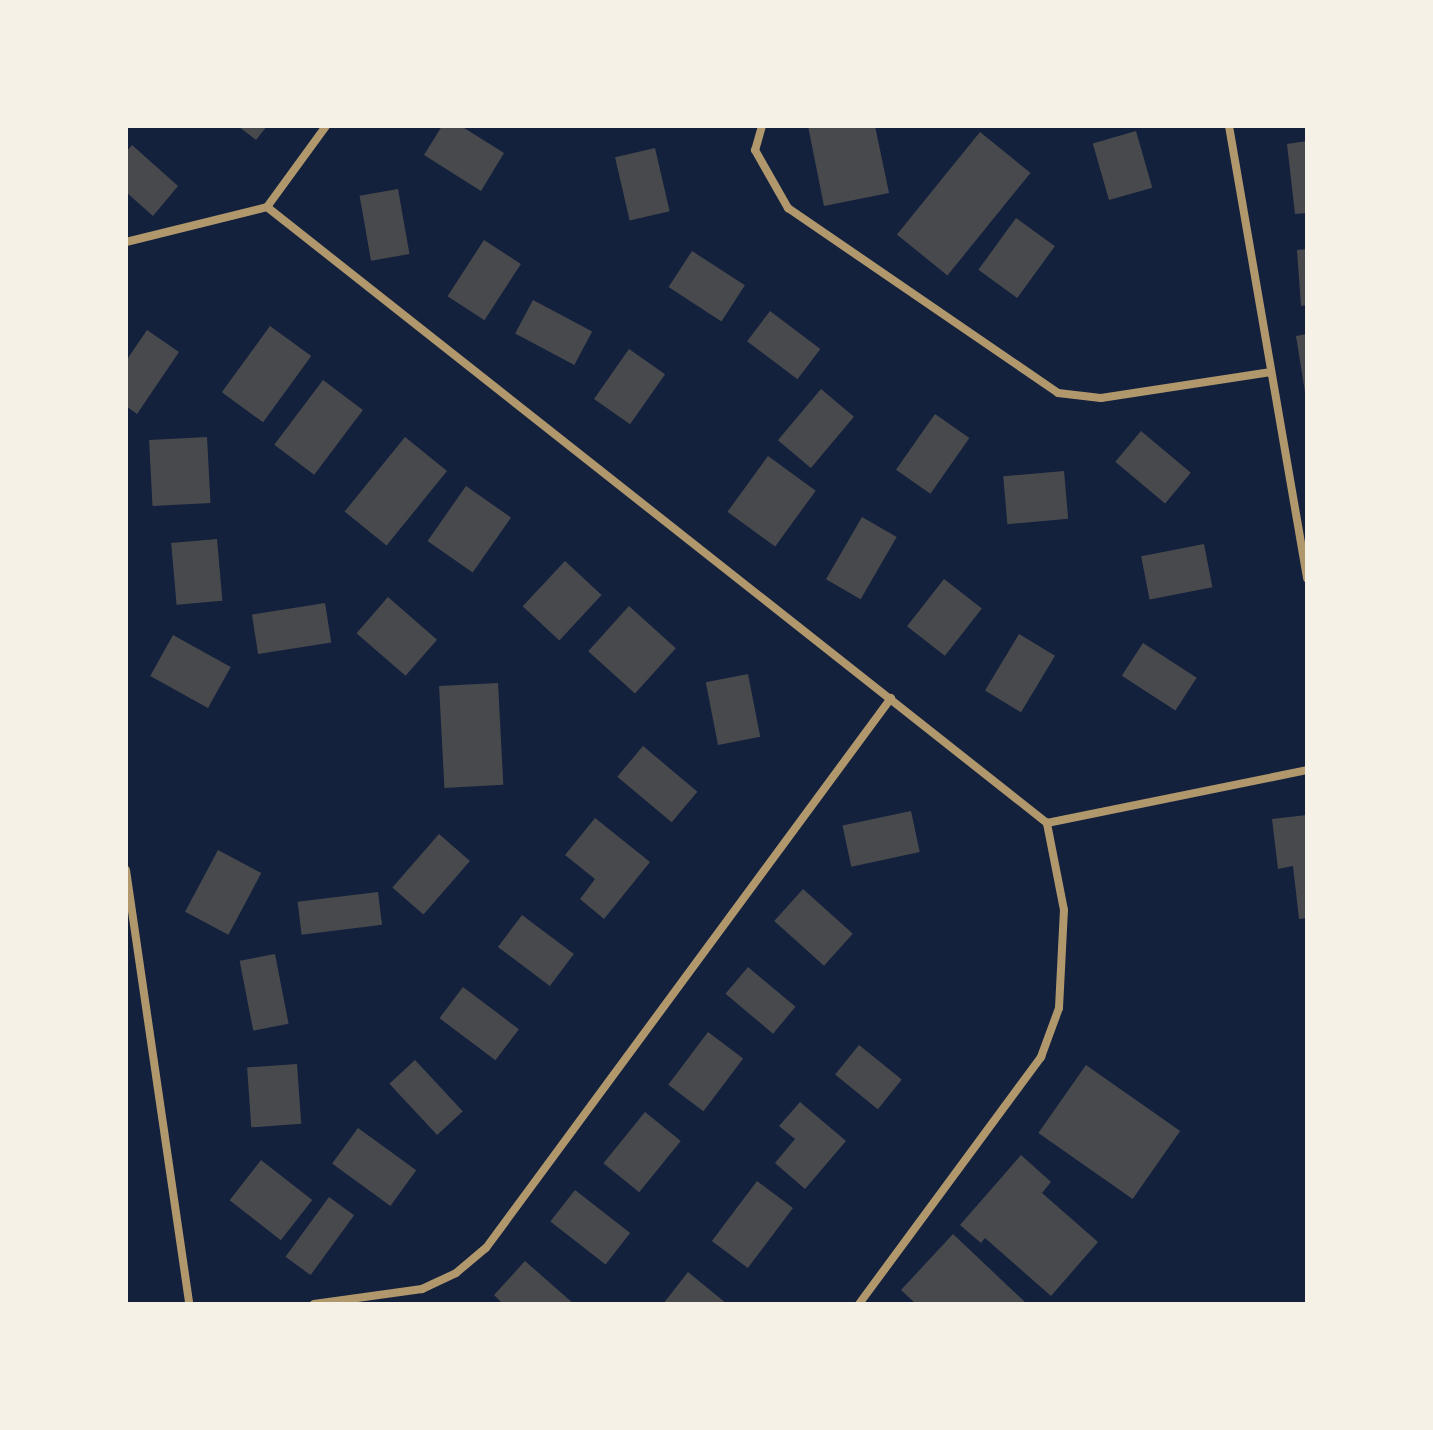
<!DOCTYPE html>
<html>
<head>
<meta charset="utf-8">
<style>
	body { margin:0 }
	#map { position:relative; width:1433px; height:1430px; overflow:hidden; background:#14213d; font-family:Signika,sans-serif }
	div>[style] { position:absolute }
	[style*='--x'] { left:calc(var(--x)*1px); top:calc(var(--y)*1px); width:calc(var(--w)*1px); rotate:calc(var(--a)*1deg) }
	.building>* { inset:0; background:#48494c; transform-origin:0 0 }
	.minor>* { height:8px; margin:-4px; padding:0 4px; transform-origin:4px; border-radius:4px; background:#b1986c }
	span { translate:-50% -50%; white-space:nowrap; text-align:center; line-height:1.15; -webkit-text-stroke:6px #f6f1e7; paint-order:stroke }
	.frame { position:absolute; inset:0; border:128px solid #f6f1e7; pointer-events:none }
</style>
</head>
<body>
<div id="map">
	<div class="building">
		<i style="clip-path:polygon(238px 126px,267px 126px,256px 140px)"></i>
		<i style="clip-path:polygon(442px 126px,461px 126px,504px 153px,481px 191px,424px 155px)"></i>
		<i style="clip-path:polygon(808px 126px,875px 126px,889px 193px,824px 206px)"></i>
		<i style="left:1136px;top:131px;width:59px;height:45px;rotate:74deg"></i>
		<i style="left:980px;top:132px;width:65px;height:132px;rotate:39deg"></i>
		<i style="clip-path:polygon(1307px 141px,1307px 213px,1295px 214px,1287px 144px)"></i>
		<i style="clip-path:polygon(132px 145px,178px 186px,153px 216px,126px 192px,126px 152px)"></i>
		<i style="left:655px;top:148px;width:65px;height:41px;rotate:77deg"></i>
		<i style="left:398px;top:189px;width:66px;height:39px;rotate:80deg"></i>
		<i style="left:1016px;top:218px;width:48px;height:64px;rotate:36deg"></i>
		<i style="left:484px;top:240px;width:44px;height:67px;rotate:33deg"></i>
		<i style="clip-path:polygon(1307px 249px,1307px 305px,1301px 306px,1297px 250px)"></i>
		<i style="left:692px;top:251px;width:63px;height:43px;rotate:33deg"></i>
		<i style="left:533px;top:300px;width:67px;height:38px;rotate:28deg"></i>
		<i style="left:770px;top:311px;width:63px;height:38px;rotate:37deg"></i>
		<i style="left:270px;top:326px;width:51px;height:82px;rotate:36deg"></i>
		<i style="clip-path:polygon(147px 330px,179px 352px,137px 414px,126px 406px,126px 361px)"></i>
		<i style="clip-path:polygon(1307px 334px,1307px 392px,1305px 392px,1296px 336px)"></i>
		<i style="left:629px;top:349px;width:44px;height:61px;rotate:35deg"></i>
		<i style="left:323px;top:380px;width:50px;height:81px;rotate:37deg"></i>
		<i style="left:821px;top:389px;width:43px;height:67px;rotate:40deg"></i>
		<i style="left:935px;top:414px;width:42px;height:68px;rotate:35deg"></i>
		<i style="left:1141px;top:431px;width:65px;height:40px;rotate:40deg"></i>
		<i style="left:207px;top:437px;width:66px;height:58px;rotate:87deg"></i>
		<i style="left:405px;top:437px;width:54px;height:96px;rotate:39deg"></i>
		<i style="left:768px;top:456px;width:59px;height:69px;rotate:36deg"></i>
		<i style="left:1064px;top:471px;width:48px;height:61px;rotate:85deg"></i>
		<i style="left:466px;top:486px;width:55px;height:67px;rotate:35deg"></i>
		<i style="left:862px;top:517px;width:40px;height:72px;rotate:30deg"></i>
		<i style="left:217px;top:539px;width:62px;height:46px;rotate:85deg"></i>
		<i style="left:1204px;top:544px;width:44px;height:64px;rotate:79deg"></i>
		<i style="left:565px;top:561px;width:50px;height:62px;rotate:43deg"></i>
		<i style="left:944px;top:579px;width:48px;height:60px;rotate:38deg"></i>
		<i style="left:388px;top:597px;width:65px;height:48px;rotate:41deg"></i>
		<i style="left:325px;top:603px;width:40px;height:74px;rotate:81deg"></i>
		<i style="left:629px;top:606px;width:63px;height:61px;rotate:42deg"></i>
		<i style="left:1019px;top:634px;width:42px;height:66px;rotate:31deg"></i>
		<i style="left:173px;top:635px;width:66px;height:47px;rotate:29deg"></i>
		<i style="left:1143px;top:643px;width:64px;height:39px;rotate:33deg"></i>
		<i style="left:748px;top:674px;width:64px;height:43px;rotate:79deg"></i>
		<i style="left:498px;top:683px;width:102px;height:59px;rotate:87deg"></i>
		<i style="left:643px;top:746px;width:71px;height:40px;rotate:40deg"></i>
		<i style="left:911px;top:811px;width:42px;height:70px;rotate:78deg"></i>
		<i style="clip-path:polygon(1307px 815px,1307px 918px,1299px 919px,1293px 866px,1278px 869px,1272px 819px)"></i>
		<i style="clip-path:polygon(595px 818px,650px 862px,604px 919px,580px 899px,595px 879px,565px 855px)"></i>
		<i style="left:439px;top:834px;width:41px;height:71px;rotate:41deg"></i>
		<i style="left:218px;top:850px;width:49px;height:70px;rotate:28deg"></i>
		<i style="left:803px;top:889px;width:67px;height:43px;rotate:42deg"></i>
		<i style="left:378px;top:892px;width:33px;height:81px;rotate:83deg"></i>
		<i style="left:522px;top:915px;width:65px;height:40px;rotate:37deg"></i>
		<i style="left:275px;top:954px;width:71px;height:36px;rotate:79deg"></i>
		<i style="left:748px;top:967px;width:62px;height:35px;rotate:40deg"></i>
		<i style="left:463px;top:987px;width:70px;height:39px;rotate:37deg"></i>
		<i style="left:708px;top:1032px;width:44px;height:66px;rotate:37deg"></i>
		<i style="left:859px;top:1045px;width:55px;height:38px;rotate:39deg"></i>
		<i style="left:415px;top:1060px;width:70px;height:35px;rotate:47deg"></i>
		<i style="left:297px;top:1064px;width:60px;height:50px;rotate:86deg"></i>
		<i style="left:1086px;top:1065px;width:115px;height:83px;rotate:35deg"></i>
		<i style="clip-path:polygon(800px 1102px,846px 1141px,805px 1189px,775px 1163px,795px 1139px,779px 1126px)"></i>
		<i style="left:645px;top:1112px;width:46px;height:66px;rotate:39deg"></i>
		<i style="left:358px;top:1128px;width:72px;height:44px;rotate:36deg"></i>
		<i style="clip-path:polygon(1021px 1155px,1051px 1182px,1042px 1193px,1098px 1242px,1051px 1296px,985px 1238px,981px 1243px,960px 1225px)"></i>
		<i style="left:261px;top:1160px;width:65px;height:51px;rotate:38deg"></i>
		<i style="left:757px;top:1181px;width:45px;height:75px;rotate:37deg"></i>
		<i style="left:575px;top:1190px;width:70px;height:40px;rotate:38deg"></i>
		<i style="left:329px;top:1197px;width:31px;height:74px;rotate:36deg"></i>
		<i style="clip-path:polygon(953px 1234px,1027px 1304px,916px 1304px,901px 1290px)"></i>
		<i style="clip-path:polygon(525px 1261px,574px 1304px,503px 1304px,494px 1295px)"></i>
		<i style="clip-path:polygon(688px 1272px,727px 1304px,663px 1304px)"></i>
	</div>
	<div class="minor">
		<i style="--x:762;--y:126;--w:25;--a:106"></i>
		<i style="--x:755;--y:150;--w:67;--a:60.4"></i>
		<i style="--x:788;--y:208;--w:327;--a:34.4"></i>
		<i style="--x:1058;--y:393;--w:43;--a:6.6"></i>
		<i style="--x:1101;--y:398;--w:172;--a:-8.7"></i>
		<i style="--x:1229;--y:126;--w:459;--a:80.2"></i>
		<i style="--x:267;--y:207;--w:994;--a:38.3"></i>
		<i style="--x:126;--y:242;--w:145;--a:-13.9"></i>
		<i style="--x:267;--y:207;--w:100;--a:-53.9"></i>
		<i style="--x:126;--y:870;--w:439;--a:81.7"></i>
		<i style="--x:314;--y:1304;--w:109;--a:-7.9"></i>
		<i style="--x:422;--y:1289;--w:38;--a:-25"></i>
		<i style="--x:456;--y:1273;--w:39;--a:-40"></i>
		<i style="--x:486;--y:1248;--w:683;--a:-53.63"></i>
		<i style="--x:859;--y:1304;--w:307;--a:-53.6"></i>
		<i style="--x:1041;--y:1057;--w:52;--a:-69.8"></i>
		<i style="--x:1059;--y:1008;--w:98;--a:-87.1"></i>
		<i style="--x:1064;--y:910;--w:89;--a:-101.1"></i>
		<i style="--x:1047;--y:823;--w:265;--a:-11.5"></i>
	</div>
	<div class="frame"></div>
</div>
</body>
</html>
